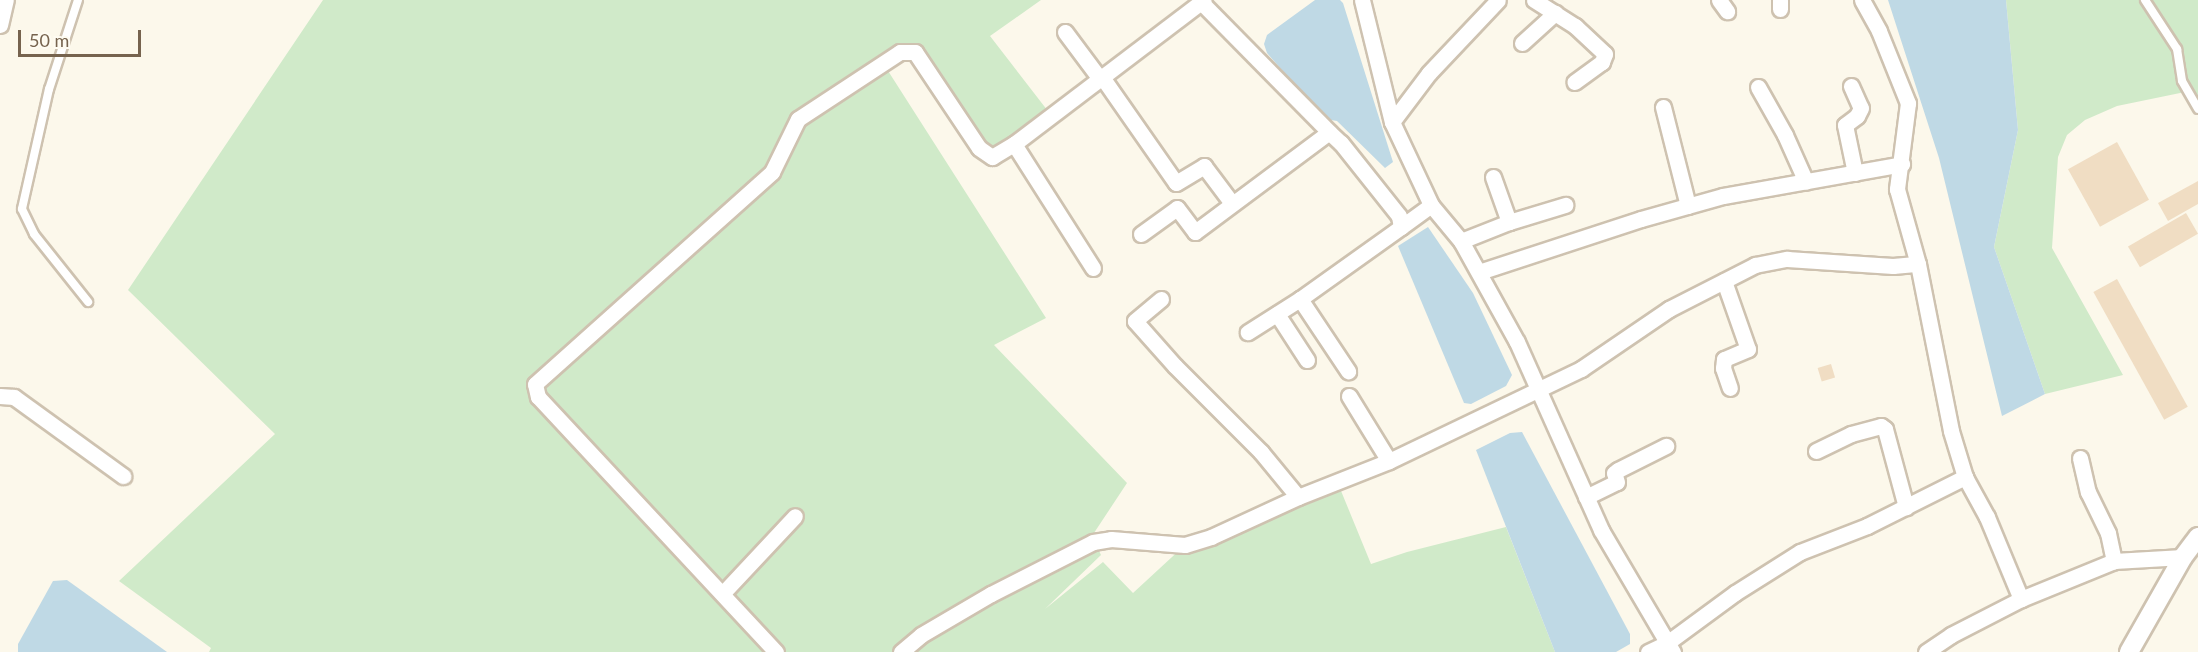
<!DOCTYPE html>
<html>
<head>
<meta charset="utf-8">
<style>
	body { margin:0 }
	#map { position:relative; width:2198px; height:652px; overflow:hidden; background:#fcf8eb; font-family:Lato,sans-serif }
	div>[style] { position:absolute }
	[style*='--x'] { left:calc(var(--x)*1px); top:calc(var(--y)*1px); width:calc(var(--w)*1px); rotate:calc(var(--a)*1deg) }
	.green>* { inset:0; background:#d0eac9 }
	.water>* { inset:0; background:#bfd9e5 }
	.building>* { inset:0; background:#f0ddc3; transform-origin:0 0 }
	.roads { filter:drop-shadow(2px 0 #cec2b0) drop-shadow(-2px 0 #cec2b0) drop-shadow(0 2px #cec2b0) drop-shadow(0 -2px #cec2b0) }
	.service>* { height:8px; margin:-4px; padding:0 4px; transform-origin:4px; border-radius:4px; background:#fff }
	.minor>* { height:15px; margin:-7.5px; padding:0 7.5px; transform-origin:7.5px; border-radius:7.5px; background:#fff }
	.tertiary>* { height:18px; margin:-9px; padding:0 9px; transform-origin:9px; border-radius:9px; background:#fff }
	span { translate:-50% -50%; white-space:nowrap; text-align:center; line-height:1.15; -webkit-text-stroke:6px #fefbf1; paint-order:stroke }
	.scale { position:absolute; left:18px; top:30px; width:123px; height:27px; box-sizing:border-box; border:3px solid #76634e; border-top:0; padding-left:8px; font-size:18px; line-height:21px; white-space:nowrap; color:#76634e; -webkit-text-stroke:4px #fefbf1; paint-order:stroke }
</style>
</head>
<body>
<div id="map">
	<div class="green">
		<i style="clip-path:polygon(323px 0,1041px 0,990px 36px,1051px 115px,992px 157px,908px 51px,883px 63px,1046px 318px,994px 345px,1127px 483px,1092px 536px,1101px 555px,1045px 609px,1103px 562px,1133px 593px,1185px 545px,1339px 486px,1371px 564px,1407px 552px,1506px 527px,1555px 652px,209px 652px,211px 648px,119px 581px,275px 434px,128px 290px)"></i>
		<i style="clip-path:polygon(2006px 0,2198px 0,2198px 109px,2185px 92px,2117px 106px,2085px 120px,2067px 135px,2058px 157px,2052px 248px,2123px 375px,2045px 394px,1994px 247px,2018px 130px)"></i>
	</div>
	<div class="water">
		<i style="clip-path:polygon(1315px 0,1340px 0,1343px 3px,1393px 162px,1385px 168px,1337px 121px,1325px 119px,1267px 53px,1264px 44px,1267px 35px)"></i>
		<i style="clip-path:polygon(1888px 0,2006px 0,2018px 130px,1994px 247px,2045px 394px,2002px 416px,1939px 158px)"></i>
		<i style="clip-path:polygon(1428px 227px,1473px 293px,1512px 375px,1506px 386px,1471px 404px,1464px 403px,1398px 246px)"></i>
		<i style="clip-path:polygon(1522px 432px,1630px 634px,1630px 644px,1616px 652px,1555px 652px,1476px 450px,1510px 433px)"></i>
		<i style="clip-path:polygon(67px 580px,167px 652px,18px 652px,18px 644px,53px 581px)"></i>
	</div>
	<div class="building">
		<i style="left:2117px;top:142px;width:66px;height:56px;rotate:61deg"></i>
		<i style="clip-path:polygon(2198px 181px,2198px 204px,2168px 221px,2158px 203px)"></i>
		<i style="left:2186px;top:213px;width:24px;height:67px;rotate:60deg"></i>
		<i style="left:2117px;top:279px;width:146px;height:27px;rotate:61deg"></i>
		<i style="left:1831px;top:364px;width:14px;height:14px;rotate:73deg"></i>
	</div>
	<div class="roads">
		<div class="service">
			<i style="--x:78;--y:0;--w:94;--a:108"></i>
			<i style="--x:49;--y:89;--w:123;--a:102.7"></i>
			<i style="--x:22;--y:209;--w:28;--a:64"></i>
			<i style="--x:34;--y:234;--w:87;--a:51.5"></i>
			<i style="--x:2145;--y:0;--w:59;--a:56.9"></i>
			<i style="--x:2177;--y:49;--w:32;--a:81"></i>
			<i style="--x:2182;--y:81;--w:32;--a:60"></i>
		</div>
		<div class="minor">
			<i style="--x:1362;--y:0;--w:126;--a:76.2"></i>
			<i style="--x:1392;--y:122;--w:92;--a:64.8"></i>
			<i style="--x:1431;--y:205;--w:47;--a:50.2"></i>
			<i style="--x:1461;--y:241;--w:115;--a:61"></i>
			<i style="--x:1517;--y:342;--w:206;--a:65.9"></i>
			<i style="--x:1601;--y:530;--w:142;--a:59.5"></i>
			<i style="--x:1534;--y:0;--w:49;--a:32.4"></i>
			<i style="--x:1575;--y:26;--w:41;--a:43"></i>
			<i style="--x:1605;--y:54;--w:9;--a:111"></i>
			<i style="--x:1602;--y:62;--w:34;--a:144"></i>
			<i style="--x:1719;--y:0;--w:14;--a:54"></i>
			<i style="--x:1862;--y:0;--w:35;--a:61"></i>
			<i style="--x:1879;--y:31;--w:78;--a:68.1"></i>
			<i style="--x:1908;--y:103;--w:87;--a:97.3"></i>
			<i style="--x:1897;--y:189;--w:78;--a:74.4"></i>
			<i style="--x:1918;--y:264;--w:170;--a:78.8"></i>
			<i style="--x:1951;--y:431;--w:48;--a:73.1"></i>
			<i style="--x:1965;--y:477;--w:46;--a:61.2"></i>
			<i style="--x:1987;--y:517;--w:89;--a:67.5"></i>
			<i style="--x:1201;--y:2;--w:182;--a:45.4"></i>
			<i style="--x:1780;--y:9;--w:9;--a:-90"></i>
			<i style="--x:0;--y:25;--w:26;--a:-77"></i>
			<i style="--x:1065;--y:32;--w:59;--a:53.3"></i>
			<i style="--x:1522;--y:43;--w:45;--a:-42.3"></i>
			<i style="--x:1102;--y:77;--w:129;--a:55.1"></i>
			<i style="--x:1176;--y:183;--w:33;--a:-31"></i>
			<i style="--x:1204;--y:166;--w:45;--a:53.1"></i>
			<i style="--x:1851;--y:86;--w:24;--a:66"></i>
			<i style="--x:1861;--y:108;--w:9;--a:117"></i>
			<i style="--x:1857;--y:116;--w:15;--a:143"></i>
			<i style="--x:1845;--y:125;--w:49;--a:78.2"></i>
			<i style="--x:1758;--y:87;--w:55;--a:60.6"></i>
			<i style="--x:1785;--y:135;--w:51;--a:65.9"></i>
			<i style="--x:1663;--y:107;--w:102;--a:75.8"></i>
			<i style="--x:1392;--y:122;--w:61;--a:-52.9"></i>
			<i style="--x:1429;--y:73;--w:100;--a:-46.6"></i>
			<i style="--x:1014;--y:144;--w:147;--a:57.5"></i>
			<i style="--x:1493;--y:177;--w:48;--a:70.4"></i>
			<i style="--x:1401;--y:227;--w:37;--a:-36"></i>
			<i style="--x:1141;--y:234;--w:44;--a:-35.8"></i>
			<i style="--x:1177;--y:208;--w:30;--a:53"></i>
			<i style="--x:1195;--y:232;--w:167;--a:-36.7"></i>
			<i style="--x:1329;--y:132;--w:16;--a:43"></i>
			<i style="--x:1341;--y:143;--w:93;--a:51.5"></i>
			<i style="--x:1399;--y:216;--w:11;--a:80"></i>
			<i style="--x:1401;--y:227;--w:124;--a:144.5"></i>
			<i style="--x:1300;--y:299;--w:62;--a:147.6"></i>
			<i style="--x:1461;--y:241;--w:52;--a:-21.6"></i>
			<i style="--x:1509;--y:222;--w:59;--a:-16.9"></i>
			<i style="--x:1479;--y:272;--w:170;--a:-18.1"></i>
			<i style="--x:1641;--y:219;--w:85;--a:-15.7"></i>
			<i style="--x:1723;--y:196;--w:182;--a:-10.1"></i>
			<i style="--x:1724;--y:281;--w:72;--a:70.6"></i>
			<i style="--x:1748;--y:349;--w:26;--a:157"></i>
			<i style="--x:1724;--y:359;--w:9;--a:96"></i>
			<i style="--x:1723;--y:368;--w:21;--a:71"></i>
			<i style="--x:1161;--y:299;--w:34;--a:140"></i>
			<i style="--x:1135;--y:321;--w:60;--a:48.4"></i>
			<i style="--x:1175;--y:366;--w:122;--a:45"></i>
			<i style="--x:1261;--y:452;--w:58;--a:50.6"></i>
			<i style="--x:1300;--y:299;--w:87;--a:56.3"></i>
			<i style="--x:1277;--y:314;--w:55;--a:56.9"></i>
			<i style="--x:0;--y:396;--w:14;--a:4"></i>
			<i style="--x:14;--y:397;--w:135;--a:35.9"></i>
			<i style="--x:1349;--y:396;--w:76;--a:58.4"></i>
			<i style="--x:1816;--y:451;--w:39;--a:-26"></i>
			<i style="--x:1851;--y:434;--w:31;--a:-15"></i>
			<i style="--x:1881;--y:426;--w:5;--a:37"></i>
			<i style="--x:1885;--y:429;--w:81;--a:74.9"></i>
			<i style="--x:2080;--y:458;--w:35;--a:77"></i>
			<i style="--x:2088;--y:492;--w:46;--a:64"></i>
			<i style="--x:2108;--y:533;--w:29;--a:78"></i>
			<i style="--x:1586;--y:497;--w:34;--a:-26"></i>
			<i style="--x:1617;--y:482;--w:9;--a:-108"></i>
			<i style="--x:1614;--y:473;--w:5;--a:-37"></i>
			<i style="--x:1618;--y:470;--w:54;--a:-26.6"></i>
			<i style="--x:723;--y:593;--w:105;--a:-46.9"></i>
			<i style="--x:776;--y:652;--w:349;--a:-133"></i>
			<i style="--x:538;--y:397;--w:13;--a:-103"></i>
			<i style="--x:535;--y:384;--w:318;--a:-41.8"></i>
			<i style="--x:772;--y:172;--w:59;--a:-63.9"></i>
			<i style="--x:798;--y:119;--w:122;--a:-33.3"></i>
			<i style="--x:900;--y:52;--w:15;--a:0"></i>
			<i style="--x:915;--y:52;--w:115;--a:56.3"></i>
			<i style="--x:979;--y:148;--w:16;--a:35"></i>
			<i style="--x:992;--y:157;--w:26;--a:-31"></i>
			<i style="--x:1014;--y:144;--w:238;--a:-37.2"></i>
			<i style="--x:901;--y:652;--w:26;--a:-40"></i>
			<i style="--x:921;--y:635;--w:81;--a:-30.4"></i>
			<i style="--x:991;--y:594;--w:114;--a:-27"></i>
			<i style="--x:1093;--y:542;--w:18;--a:-9"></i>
			<i style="--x:1111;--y:539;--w:74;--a:4.6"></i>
			<i style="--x:1185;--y:545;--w:27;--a:-17"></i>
			<i style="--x:1211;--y:537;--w:96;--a:-24.7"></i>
			<i style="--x:1298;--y:497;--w:98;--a:-21.6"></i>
			<i style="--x:1389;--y:461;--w:213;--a:-25.6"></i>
			<i style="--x:1581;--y:369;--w:107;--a:-34.3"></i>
			<i style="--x:1669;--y:309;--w:97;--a:-27.1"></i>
			<i style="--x:1755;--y:265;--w:33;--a:-11"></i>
			<i style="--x:1787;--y:259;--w:106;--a:3.8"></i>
			<i style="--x:1893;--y:266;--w:25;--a:-5"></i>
			<i style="--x:1648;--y:652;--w:21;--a:-25"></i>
			<i style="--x:1667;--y:643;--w:84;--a:-36.3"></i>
			<i style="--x:1735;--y:593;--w:77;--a:-32.2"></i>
			<i style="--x:1800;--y:552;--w:72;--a:-21.2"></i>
			<i style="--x:1867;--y:526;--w:110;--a:-26.6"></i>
			<i style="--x:1926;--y:652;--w:30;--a:-34"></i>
			<i style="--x:1951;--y:635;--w:79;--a:-27.2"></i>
			<i style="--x:2021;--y:599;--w:100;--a:-22.2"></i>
			<i style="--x:2114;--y:561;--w:69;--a:-3.3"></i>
		</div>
		<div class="tertiary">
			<i style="--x:2129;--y:652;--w:109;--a:-60.4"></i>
			<i style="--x:2183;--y:557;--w:25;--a:-53"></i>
		</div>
	</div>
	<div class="scale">50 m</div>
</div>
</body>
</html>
